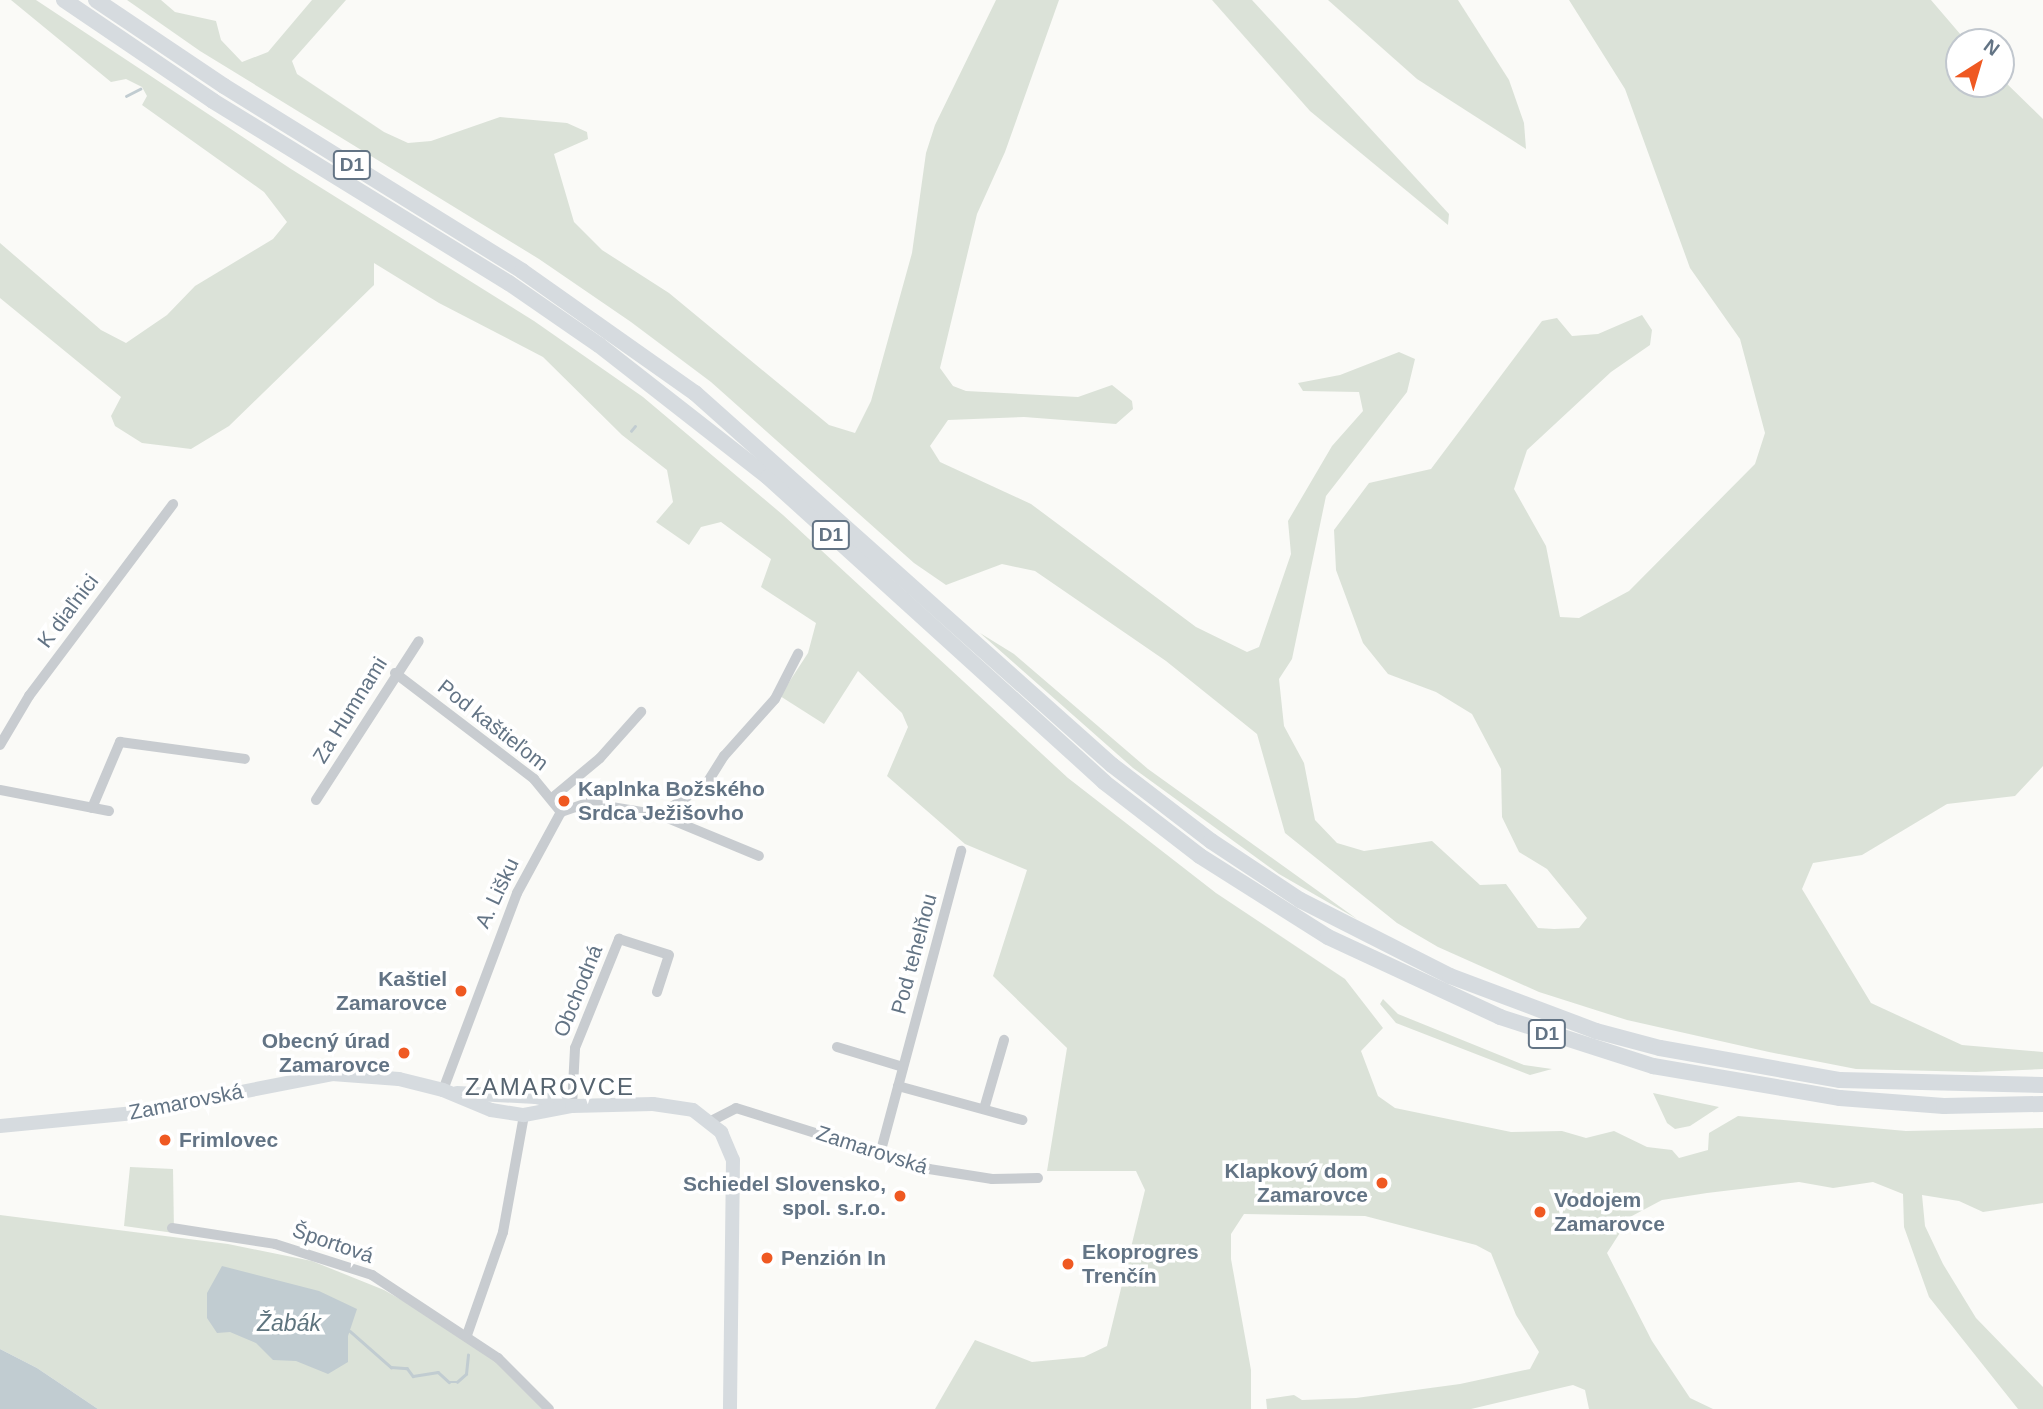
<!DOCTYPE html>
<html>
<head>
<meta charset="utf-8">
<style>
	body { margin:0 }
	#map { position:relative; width:2043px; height:1409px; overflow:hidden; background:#fafaf7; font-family:Arial,sans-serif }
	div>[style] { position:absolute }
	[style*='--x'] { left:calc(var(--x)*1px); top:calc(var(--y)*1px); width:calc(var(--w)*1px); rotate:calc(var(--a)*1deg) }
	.green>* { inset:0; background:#dbe2d8 }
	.water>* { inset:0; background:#c1ccd1 }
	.stream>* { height:2.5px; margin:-1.25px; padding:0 1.25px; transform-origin:1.25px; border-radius:1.25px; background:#c1ccd1 }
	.minor>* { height:10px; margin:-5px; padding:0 5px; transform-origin:5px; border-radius:5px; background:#c8ccd0 }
	.major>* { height:14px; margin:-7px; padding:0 7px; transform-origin:7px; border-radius:7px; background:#d6dbdf }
	.highway>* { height:16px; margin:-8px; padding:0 8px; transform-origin:8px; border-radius:8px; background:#d6dbdf }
	.dots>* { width:19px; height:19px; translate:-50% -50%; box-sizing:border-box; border:4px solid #fff; border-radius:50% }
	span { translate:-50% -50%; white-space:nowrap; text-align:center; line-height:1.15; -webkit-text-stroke:7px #fff; paint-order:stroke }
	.shield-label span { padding:2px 5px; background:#fff; border:2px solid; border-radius:5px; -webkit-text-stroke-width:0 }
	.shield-label { font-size:19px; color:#637485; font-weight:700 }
	.street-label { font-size:21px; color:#637485 }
	.poi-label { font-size:21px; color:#637485; font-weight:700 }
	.left { translate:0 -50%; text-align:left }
	.right { translate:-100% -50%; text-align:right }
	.water-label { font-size:23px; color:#5e747e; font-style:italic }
	.quarter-label { font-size:24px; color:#55636f; letter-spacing:2px }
	.north { position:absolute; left:1945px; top:28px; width:70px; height:70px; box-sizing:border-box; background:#fff; border:2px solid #c1c7ce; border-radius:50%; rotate:37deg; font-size:19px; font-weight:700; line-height:28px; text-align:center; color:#637485 }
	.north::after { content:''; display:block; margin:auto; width:24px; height:32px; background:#ef5922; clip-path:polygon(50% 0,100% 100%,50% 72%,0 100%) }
</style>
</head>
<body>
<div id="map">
	<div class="green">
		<i style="clip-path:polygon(11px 0,36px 0,291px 169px,534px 321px,643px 397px,783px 515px,1068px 778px,1216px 893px,1345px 979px,1383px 1028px,1361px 1051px,1378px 1096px,1395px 1108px,1511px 1132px,1562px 1131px,1586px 1138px,1614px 1131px,1647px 1147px,1672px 1150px,1679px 1158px,1708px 1150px,1709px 1133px,1738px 1116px,1906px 1131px,2043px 1128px,2043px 1203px,1983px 1212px,1959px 1201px,1922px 1195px,1925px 1226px,1943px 1264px,1976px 1318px,2043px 1387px,2043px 1409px,2018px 1409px,1929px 1297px,1904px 1227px,1903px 1194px,1873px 1182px,1833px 1188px,1799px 1182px,1707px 1193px,1662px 1200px,1630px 1217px,1607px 1253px,1652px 1341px,1690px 1398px,1713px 1409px,1589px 1409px,1585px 1390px,1573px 1385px,1471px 1409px,1267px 1409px,1266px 1399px,1294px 1395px,1302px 1400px,1356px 1398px,1460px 1384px,1530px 1369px,1539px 1352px,1516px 1315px,1491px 1253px,1476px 1245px,1365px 1216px,1244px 1214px,1231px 1234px,1231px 1259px,1251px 1370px,1251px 1409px,935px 1409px,975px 1340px,1032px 1362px,1084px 1357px,1107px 1346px,1145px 1190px,1136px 1171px,1047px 1171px,1067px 1048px,993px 976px,1027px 870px,965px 844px,887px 776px,908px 727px,902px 713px,858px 671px,824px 724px,780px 696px,808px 653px,816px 623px,761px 587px,771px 559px,721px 522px,701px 527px,689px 545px,656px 522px,673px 502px,667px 470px,622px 435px,543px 357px,439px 303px,374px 263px,374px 285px,229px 426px,191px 449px,142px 443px,115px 426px,111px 416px,121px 397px,0 298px,0 243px,101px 330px,126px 343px,167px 315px,195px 286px,273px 239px,287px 222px,264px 192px,142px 105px,147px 96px,142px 87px,126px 79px,111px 82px)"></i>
		<i style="clip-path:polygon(127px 0,161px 0,175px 12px,216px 21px,221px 40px,242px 62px,268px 52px,312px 0,346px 0,292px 61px,297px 74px,384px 132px,408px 143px,431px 141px,500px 117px,567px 123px,587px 132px,588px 139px,554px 154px,574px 222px,602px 250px,669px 293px,829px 425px,855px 433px,871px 401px,912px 253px,926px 153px,935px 125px,996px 0,1059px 0,1005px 152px,977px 214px,940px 368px,953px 386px,966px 391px,1078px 397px,1112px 385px,1132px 401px,1133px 409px,1116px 424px,1024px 417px,948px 420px,930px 446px,940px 462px,1031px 504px,1196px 627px,1247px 652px,1259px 647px,1291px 554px,1288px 521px,1332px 446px,1363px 411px,1359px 392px,1303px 391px,1298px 383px,1340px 375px,1399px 352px,1415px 359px,1407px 392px,1326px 496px,1292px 659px,1279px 679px,1284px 726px,1304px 763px,1315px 820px,1337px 843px,1364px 851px,1432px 841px,1480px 885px,1506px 884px,1538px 928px,1554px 929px,1579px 928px,1587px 918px,1547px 869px,1519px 852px,1502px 817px,1501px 769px,1472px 714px,1436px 692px,1388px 674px,1363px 643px,1336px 570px,1334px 530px,1369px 483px,1431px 469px,1542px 321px,1557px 318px,1572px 336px,1598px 334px,1642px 315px,1652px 330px,1650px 345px,1611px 372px,1527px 450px,1514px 489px,1546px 546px,1560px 617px,1579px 618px,1629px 591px,1755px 464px,1765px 433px,1740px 339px,1690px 268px,1625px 89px,1569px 0,1931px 0,1967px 42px,1959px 42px,1959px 84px,2001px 84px,2001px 78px,2043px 119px,2043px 766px,2015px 796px,1947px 804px,1862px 855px,1813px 863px,1802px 889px,1871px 1003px,1962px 1045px,2043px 1052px,2043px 1069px,1976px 1072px,1856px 1069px,1769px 1052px,1627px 1020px,1539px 992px,1438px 947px,1397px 923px,1285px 833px,1257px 734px,1166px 661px,1035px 571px,1002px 564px,946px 585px,914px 563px,711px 382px,631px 322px,539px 259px,200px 51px)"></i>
		<i style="clip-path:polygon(1212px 0,1252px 0,1449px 214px,1448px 225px,1310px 111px)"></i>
		<i style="clip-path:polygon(1328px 0,1458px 0,1509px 80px,1524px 123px,1526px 149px,1417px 79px)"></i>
		<i style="clip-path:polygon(980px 633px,1014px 654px,1148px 769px,1357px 919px,1279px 874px,1133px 768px)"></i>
		<i style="clip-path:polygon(1383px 999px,1398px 1014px,1524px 1065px,1552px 1069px,1530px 1075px,1396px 1023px,1380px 1004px)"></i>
		<i style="clip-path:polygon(1653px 1093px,1719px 1107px,1690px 1126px,1675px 1129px,1667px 1123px)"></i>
		<i style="clip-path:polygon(130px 1167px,173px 1169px,174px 1233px,124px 1226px)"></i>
		<i style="clip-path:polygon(0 1215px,228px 1244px,312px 1261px,384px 1290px,444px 1324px,489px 1352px,544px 1409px,98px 1409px,37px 1368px,0 1349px)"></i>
	</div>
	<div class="water">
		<i style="clip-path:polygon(222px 1266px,319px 1291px,357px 1309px,348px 1336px,348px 1362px,328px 1374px,296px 1361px,273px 1360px,256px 1343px,230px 1332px,217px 1333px,207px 1318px,207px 1293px)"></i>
		<i style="clip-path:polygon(0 1349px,37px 1368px,98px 1409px,0 1409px)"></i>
	</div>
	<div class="stream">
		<i style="--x:126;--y:96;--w:16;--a:-27"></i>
		<i style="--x:631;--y:431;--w:6;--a:-51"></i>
		<i style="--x:350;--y:1331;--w:55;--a:41.3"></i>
		<i style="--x:391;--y:1367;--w:16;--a:4"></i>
		<i style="--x:407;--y:1368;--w:10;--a:53"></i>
		<i style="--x:413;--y:1376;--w:25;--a:-9"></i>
		<i style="--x:438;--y:1372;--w:15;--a:42"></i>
		<i style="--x:449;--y:1382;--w:8;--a:0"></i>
		<i style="--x:457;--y:1382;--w:12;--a:-42"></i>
		<i style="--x:466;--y:1374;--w:19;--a:-84"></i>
	</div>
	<div class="minor">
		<i style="--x:395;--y:673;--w:175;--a:37.3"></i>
		<i style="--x:534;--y:779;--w:43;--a:50.7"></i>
		<i style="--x:0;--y:745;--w:57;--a:-59.4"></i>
		<i style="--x:29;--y:696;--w:240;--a:-53.1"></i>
		<i style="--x:0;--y:790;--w:111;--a:10.9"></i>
		<i style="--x:552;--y:798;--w:62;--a:-39.8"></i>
		<i style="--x:600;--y:758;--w:62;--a:-48.3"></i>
		<i style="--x:316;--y:800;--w:189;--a:-57.1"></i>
		<i style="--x:92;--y:808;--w:72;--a:-67"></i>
		<i style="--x:120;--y:742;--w:126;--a:7.7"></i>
		<i style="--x:660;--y:815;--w:57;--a:-34.2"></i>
		<i style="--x:707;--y:783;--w:32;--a:-58"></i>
		<i style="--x:724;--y:756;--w:76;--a:-48.2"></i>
		<i style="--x:775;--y:699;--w:51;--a:-62.9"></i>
		<i style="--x:837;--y:1047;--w:69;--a:16.9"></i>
		<i style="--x:898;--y:1086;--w:129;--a:15.3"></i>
		<i style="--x:443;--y:1090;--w:210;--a:-69.4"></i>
		<i style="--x:517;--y:893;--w:92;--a:-61.5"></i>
		<i style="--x:561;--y:812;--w:28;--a:-19"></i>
		<i style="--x:587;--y:803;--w:74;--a:9.3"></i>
		<i style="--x:660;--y:815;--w:107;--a:22.5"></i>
		<i style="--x:572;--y:1106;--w:58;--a:-87"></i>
		<i style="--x:575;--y:1048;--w:118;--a:-68"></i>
		<i style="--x:619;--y:939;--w:52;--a:17.7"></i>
		<i style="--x:669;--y:955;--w:39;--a:108"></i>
		<i style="--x:984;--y:1109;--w:72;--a:-73.8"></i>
		<i style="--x:711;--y:1121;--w:28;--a:-27"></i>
		<i style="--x:736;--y:1108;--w:202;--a:17.5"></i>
		<i style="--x:929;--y:1169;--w:64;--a:9"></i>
		<i style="--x:992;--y:1179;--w:46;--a:-1.2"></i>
		<i style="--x:880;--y:1154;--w:314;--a:-75"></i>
		<i style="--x:172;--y:1228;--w:104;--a:8.8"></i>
		<i style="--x:275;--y:1244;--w:102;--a:17.7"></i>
		<i style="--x:372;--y:1275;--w:151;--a:33.4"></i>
		<i style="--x:498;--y:1358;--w:72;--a:45"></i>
		<i style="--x:467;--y:1335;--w:109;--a:-70.7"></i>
		<i style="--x:503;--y:1232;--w:119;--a:-79.8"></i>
	</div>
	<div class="major">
		<i style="--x:457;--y:1093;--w:79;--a:2.9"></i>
		<i style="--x:536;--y:1097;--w:37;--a:14"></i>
		<i style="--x:0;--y:1126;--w:135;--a:-5.5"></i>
		<i style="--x:134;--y:1113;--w:202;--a:-11.1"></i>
		<i style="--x:332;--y:1074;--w:67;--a:4.3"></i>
		<i style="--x:399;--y:1079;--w:45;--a:14"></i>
		<i style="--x:443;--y:1090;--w:52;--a:22.6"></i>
		<i style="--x:491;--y:1110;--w:33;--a:9"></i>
		<i style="--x:524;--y:1115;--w:49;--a:-10.6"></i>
		<i style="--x:572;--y:1106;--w:81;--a:-1.4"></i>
		<i style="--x:653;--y:1104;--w:40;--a:8.5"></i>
		<i style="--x:693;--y:1110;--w:36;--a:38"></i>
		<i style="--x:721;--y:1132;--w:30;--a:67"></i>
		<i style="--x:733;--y:1160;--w:249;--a:90.7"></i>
	</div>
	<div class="highway">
		<i style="--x:64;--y:0;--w:180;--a:34.1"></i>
		<i style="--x:213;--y:101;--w:347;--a:31.6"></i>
		<i style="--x:509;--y:283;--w:109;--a:34.6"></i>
		<i style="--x:599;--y:345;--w:214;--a:38"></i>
		<i style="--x:768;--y:477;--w:454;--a:42.2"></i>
		<i style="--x:1104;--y:782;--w:121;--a:37.6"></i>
		<i style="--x:1200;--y:856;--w:151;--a:32.3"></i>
		<i style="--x:1328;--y:937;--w:190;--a:24.9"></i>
		<i style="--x:1500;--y:1017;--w:161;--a:17.8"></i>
		<i style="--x:1653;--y:1066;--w:190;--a:9.7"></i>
		<i style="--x:1840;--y:1098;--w:104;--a:4.4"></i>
		<i style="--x:1944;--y:1106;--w:99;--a:-1.2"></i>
		<i style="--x:96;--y:0;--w:154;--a:33.9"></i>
		<i style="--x:224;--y:86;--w:351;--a:31.8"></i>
		<i style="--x:522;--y:271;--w:212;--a:35.2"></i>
		<i style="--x:695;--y:393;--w:559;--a:41.74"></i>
		<i style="--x:1112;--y:765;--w:125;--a:37.5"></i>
		<i style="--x:1211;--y:841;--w:107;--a:33.5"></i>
		<i style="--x:1300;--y:900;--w:168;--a:26.9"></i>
		<i style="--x:1450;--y:976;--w:156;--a:20.6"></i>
		<i style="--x:1596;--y:1031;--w:66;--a:14.9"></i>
		<i style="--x:1660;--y:1048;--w:183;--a:10.1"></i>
		<i style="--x:1840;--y:1080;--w:203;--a:1.4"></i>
	</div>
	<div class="dots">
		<i style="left:564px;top:801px;background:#ef5922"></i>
		<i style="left:461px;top:991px;background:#ef5922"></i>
		<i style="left:404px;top:1053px;background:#ef5922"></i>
		<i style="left:165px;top:1140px;background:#ef5922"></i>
		<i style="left:1382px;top:1183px;background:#ef5922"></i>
		<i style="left:900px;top:1196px;background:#ef5922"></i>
		<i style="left:1540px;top:1212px;background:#ef5922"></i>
		<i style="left:767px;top:1258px;background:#ef5922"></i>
		<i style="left:1068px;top:1264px;background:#ef5922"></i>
	</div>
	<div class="shield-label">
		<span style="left:352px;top:165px">D1</span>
		<span style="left:831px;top:535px">D1</span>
		<span style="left:1547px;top:1034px">D1</span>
	</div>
	<div class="street-label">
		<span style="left:68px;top:611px;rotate:-53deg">K diaľnici</span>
		<span style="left:350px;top:710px;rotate:-58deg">Za Humnami</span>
		<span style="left:493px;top:725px;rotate:38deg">Pod kaštieľom</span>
		<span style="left:497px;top:893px;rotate:-65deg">A. Lišku</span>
		<span style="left:914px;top:954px;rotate:-75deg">Pod tehelňou</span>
		<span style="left:578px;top:991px;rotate:-68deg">Obchodná</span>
		<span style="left:186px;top:1102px;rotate:-11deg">Zamarovská</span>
		<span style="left:872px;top:1150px;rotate:18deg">Zamarovská</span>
		<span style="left:333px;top:1243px;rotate:19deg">Športová</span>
	</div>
	<div class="poi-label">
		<span class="left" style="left:578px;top:801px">Kaplnka Božského<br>Srdca Ježišovho</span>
		<span class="right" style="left:447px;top:991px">Kaštiel<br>Zamarovce</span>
		<span class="right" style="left:390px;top:1053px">Obecný úrad<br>Zamarovce</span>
		<span class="left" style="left:179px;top:1140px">Frimlovec</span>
		<span class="right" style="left:1368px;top:1183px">Klapkový dom<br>Zamarovce</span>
		<span class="right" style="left:886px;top:1196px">Schiedel Slovensko,<br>spol. s.r.o.</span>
		<span class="left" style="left:1554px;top:1212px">Vodojem<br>Zamarovce</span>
		<span class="left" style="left:1082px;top:1264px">Ekoprogres<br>Trenčín</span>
		<span class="left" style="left:781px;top:1258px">Penzión In</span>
	</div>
	<div class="water-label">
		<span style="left:289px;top:1323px">Žabák</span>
	</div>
	<div class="quarter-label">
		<span style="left:550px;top:1087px">ZAMAROVCE</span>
	</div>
	<div class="north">N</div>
</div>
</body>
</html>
